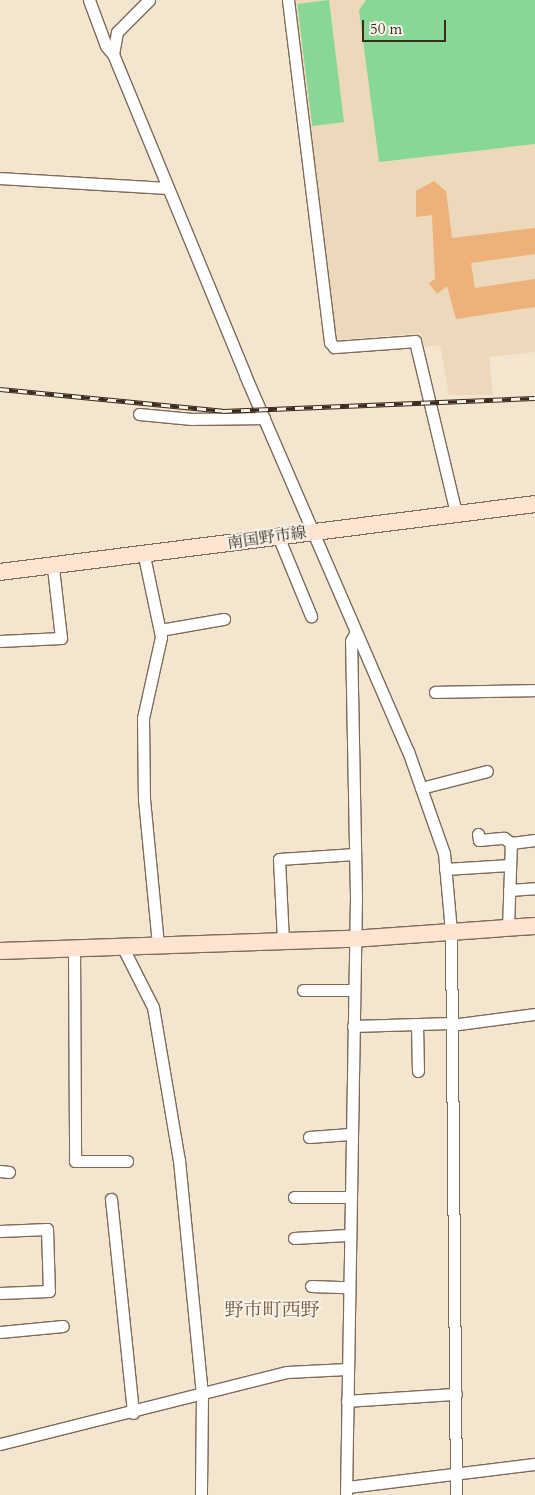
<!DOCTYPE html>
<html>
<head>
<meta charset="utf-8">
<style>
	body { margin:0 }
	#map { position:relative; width:535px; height:1495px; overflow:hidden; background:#f4e5ce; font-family:Cardo,"Noto Serif JP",serif }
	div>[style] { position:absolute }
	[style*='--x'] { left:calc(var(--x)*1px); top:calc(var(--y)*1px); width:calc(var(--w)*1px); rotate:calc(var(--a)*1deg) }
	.built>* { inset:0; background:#ecd8ba }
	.green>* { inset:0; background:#87d796; transform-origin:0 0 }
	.building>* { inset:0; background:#edb179 }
	.roads { filter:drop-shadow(1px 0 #7c6b5c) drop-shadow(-1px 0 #7c6b5c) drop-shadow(0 1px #7c6b5c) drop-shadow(0 -1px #7c6b5c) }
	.street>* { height:11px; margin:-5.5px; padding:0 5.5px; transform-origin:5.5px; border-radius:5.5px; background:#fff }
	.secondary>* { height:16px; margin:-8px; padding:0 8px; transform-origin:8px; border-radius:8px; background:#fde4d0 }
	.rail>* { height:5px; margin-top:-2.5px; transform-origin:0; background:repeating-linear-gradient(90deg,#f7f3e8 0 9px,#3b2a1e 0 18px); box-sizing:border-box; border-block:1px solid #3b2a1e }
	span { translate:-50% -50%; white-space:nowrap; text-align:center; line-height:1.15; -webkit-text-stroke:4px #f7f3e8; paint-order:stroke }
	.street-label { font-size:16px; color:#3b2a1e }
	.quarter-label { font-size:19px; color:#79593e }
	.scale { position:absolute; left:362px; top:20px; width:84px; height:22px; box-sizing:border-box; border:2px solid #3b2a1e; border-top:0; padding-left:6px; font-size:15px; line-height:18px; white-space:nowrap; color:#3b2a1e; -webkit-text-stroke:4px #f7f3e8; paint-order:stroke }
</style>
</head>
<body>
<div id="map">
	<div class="built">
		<i style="clip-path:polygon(292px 0,535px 0,535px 352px,489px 357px,493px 395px,449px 395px,440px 345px,425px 347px,421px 333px,340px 340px,335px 335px)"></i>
	</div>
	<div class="green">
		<i style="left:329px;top:0;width:123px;height:32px;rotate:83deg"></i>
		<i style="clip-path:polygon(366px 0,535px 0,535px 144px,379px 162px,359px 10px)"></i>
	</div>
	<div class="building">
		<i style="clip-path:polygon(434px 181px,446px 191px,452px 238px,535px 228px,535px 254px,471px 263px,475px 288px,535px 279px,535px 307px,456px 319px,447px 286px,437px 294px,429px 283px,435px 279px,432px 215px,416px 217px,416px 191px)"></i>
	</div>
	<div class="roads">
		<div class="street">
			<i style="--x:89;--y:0;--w:49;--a:69.7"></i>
			<i style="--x:106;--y:46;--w:11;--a:49"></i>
			<i style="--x:149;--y:0;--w:45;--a:135"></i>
			<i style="--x:117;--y:32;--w:22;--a:100"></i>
			<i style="--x:113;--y:54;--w:347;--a:67.6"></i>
			<i style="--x:245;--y:375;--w:410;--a:66.6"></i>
			<i style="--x:408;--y:751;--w:108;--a:70.6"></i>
			<i style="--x:444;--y:853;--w:78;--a:84.9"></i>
			<i style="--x:451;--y:931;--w:564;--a:89.49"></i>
			<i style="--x:288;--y:0;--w:345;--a:83"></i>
			<i style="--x:330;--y:342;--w:6;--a:51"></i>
			<i style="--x:334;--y:347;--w:81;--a:-4.2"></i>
			<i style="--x:415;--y:341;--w:177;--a:76.6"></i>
			<i style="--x:0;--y:178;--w:166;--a:3.4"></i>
			<i style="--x:139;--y:414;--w:53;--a:5.4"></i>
			<i style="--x:192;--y:419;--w:72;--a:-0.8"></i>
			<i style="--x:278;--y:536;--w:87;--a:67.6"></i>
			<i style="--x:144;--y:556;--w:83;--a:78.1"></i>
			<i style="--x:161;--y:637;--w:83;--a:102.5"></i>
			<i style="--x:143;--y:718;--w:81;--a:89.3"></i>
			<i style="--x:144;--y:799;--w:146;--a:84.5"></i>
			<i style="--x:160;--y:630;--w:65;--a:-9.8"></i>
			<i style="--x:0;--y:641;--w:61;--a:-2.8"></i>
			<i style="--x:61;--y:638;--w:70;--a:-96.5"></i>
			<i style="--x:435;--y:692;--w:100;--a:-1.1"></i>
			<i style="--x:421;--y:788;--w:68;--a:-14.4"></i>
			<i style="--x:478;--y:834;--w:6;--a:81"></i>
			<i style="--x:479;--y:840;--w:25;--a:-5"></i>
			<i style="--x:504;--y:838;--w:9;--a:36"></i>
			<i style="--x:445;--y:869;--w:65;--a:-3.5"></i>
			<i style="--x:509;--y:890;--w:26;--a:-4"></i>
			<i style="--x:508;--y:928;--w:85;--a:-88"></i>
			<i style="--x:511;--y:843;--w:24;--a:-7"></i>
			<i style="--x:283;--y:941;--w:82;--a:-92.8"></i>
			<i style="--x:279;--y:859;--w:76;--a:-3.8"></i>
			<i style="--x:122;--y:946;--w:68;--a:63.1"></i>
			<i style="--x:153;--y:1007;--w:155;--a:80.4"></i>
			<i style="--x:179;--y:1160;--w:235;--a:84.4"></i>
			<i style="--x:202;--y:1394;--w:101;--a:90.6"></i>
			<i style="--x:74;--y:948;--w:213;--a:89.7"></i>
			<i style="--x:75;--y:1161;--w:52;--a:0"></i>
			<i style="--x:303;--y:990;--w:49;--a:0"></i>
			<i style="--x:417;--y:1024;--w:47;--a:88.8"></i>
			<i style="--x:451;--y:1025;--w:85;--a:-7.5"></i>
			<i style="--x:353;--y:1026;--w:98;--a:-1.8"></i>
			<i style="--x:309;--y:1137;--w:41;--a:-4.2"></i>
			<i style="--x:0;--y:1171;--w:9;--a:6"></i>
			<i style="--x:294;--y:1197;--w:54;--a:0"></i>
			<i style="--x:111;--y:1199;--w:215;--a:84.1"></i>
			<i style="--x:0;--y:1231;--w:47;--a:-2.4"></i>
			<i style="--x:47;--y:1229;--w:62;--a:88.2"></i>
			<i style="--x:49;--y:1291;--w:49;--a:177.7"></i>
			<i style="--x:294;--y:1238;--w:53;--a:-3.2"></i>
			<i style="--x:311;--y:1286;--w:35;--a:2"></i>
			<i style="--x:0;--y:1332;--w:63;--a:-5.4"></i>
			<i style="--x:347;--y:1401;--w:109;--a:-3.7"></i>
			<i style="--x:0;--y:1444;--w:296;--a:-14.1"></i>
			<i style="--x:287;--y:1372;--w:60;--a:-2.9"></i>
			<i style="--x:347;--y:1487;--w:189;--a:-7"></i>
			<i style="--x:346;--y:1495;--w:598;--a:-89.04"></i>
			<i style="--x:356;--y:897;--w:256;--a:-91.1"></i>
			<i style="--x:351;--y:641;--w:10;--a:-61"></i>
		</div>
		<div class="secondary">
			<i style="--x:0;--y:572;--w:539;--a:-7.24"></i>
			<i style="--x:0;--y:951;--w:352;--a:-2"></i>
			<i style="--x:352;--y:939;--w:183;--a:-4.1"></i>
		</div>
	</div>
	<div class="rail">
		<i style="--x:0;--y:389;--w:224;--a:5.6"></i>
		<i style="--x:223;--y:411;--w:312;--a:-2.4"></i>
	</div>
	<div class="street-label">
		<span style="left:267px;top:538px;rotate:-8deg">南国野市線</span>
	</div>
	<div class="quarter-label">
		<span style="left:272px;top:1311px">野市町西野</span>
	</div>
	<div class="scale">50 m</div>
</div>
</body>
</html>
